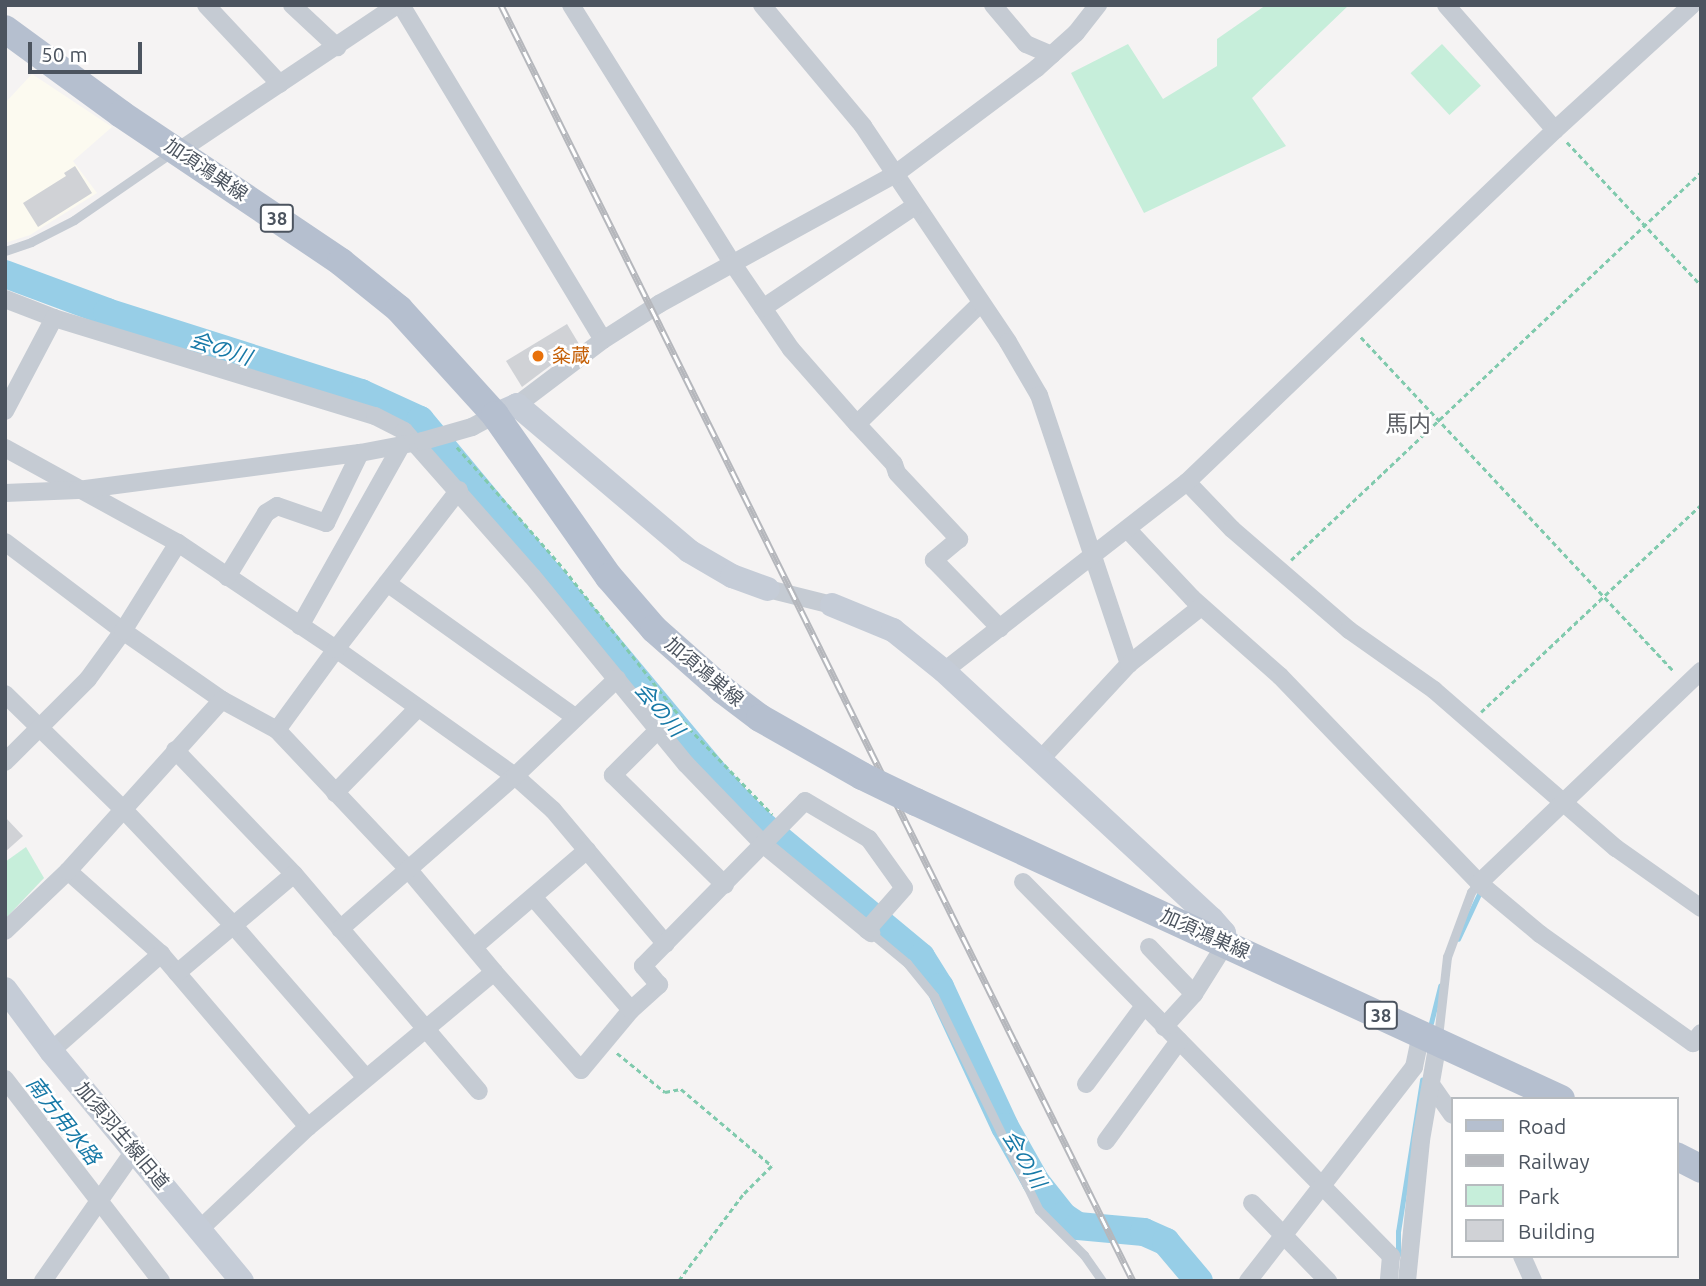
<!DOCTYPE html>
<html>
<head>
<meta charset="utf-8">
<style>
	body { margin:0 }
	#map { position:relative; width:1706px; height:1286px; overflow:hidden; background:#f5f3f3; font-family:Ubuntu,"Noto Sans JP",sans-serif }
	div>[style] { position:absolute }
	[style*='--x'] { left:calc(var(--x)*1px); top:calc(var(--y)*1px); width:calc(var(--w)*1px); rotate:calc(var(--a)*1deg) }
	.commercial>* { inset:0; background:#fcfaf0 }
	.green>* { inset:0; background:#c6eeda; transform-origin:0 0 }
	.stream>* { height:4.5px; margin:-2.25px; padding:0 2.25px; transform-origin:2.25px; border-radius:2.25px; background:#97cee7 }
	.river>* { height:28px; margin:-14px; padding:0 14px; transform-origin:14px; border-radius:14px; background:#97cee7 }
	.building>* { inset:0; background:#d0d2d6 }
	.path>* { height:2.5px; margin-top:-1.25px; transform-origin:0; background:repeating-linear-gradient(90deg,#80caad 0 5px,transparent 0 8.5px) }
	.lane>* { height:9px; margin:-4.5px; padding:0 4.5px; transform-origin:4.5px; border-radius:4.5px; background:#c5cbd3 }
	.street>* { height:18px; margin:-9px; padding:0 9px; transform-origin:9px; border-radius:9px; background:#c5cbd3 }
	.secondary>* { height:24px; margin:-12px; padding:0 12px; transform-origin:12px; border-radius:12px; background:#c5ccd7 }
	.primary>* { height:28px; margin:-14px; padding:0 14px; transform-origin:14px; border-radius:14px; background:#b5bfcf }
	.rail>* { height:7px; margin-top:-3.5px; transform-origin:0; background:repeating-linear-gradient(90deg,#fff 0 13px,#b5b7bc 0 26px); box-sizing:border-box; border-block:2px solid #b5b7bc }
	.primary-bridge>* { height:28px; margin:-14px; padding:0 14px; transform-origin:14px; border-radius:14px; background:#b5bfcf }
	.dots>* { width:19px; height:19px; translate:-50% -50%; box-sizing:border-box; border:4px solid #fff; border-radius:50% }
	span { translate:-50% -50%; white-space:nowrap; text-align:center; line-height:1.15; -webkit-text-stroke:5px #fff; paint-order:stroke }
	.shield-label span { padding:2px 5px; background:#fff; border:2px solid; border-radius:5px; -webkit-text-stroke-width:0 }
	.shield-label { font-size:18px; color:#4c545f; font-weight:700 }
	.street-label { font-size:19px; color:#4c545f }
	.food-label { font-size:19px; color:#c56008 }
	.left { translate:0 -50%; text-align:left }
	.water-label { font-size:21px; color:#1779a7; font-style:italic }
	.quarter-label { font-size:23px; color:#606267 }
	.frame { position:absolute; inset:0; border:7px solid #4c545f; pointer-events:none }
	.legend { position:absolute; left:1451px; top:1097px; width:228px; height:161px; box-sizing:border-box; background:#fff; border:2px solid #b7bbbf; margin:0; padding:9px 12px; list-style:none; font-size:21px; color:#4c545f }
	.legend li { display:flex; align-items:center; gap:14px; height:35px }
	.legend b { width:35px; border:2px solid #b7bbbf }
	.scale { position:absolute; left:28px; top:42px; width:114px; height:32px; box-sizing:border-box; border:4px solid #4c545f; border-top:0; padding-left:9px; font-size:21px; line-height:24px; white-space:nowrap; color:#4c545f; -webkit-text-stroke:5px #fff; paint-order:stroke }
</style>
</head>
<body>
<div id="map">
	<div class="commercial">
		<i style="clip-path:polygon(32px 74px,112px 127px,73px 161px,97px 193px,30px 235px,5px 243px,5px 103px)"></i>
	</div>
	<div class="green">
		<i style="clip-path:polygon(1266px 5px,1349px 5px,1252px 98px,1286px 146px,1144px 213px,1071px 73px,1128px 44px,1163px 99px,1217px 66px,1217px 39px)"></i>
		<i style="left:1442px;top:44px;width:57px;height:43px;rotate:47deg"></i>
		<i style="clip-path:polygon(26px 847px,44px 878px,5px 919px,5px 862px)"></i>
	</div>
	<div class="stream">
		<i style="--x:1458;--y:939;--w:54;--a:-64.9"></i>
		<i style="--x:1431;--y:1023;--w:38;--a:-76"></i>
		<i style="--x:1398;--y:1255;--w:23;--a:-90"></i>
		<i style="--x:1398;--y:1232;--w:154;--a:-81"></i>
	</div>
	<div class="river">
		<i style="--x:5;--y:274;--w:109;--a:20.4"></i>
		<i style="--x:107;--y:312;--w:267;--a:17.7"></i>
		<i style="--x:361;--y:393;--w:65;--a:24.6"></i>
		<i style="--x:420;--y:420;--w:491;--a:50.2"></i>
		<i style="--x:734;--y:797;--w:38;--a:45"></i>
		<i style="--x:761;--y:824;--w:208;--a:39.7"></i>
		<i style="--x:921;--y:957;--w:36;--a:58"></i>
		<i style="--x:940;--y:987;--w:154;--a:65.1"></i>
		<i style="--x:1005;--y:1127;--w:63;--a:60.6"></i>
		<i style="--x:1036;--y:1182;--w:43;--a:51.5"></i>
		<i style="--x:1063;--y:1216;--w:18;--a:34"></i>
		<i style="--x:1078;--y:1226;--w:66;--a:5.2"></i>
		<i style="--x:1144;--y:1232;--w:24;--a:24"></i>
		<i style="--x:1166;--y:1242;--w:51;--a:49.8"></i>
	</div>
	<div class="building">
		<i style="clip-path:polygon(75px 166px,92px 193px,38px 227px,23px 203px,66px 176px,64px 173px)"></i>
		<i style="clip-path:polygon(567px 324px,579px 344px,522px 387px,506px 361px)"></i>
		<i style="clip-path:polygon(5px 817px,23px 836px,5px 852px)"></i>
	</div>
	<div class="path">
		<i style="--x:1567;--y:142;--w:196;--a:46.9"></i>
		<i style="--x:1361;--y:337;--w:458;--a:46.9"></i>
		<i style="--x:457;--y:447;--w:162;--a:48.7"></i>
		<i style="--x:564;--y:569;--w:202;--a:51.8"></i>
		<i style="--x:689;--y:728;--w:120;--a:46"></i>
		<i style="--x:1291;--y:560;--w:564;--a:-43.42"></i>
		<i style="--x:1481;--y:712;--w:302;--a:-43.3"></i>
		<i style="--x:617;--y:1053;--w:62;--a:39.1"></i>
		<i style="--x:665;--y:1092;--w:16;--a:-11"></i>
		<i style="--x:681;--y:1089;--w:119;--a:40.2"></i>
		<i style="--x:772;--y:1166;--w:41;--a:135"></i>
		<i style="--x:743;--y:1195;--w:107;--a:126.7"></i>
	</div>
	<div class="lane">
		<i style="--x:5;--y:251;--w:28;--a:-19"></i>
		<i style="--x:31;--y:242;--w:48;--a:-27.1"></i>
		<i style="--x:74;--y:220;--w:118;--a:-34.6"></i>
		<i style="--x:871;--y:933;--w:47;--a:39.8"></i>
		<i style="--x:907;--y:963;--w:43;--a:50.7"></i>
		<i style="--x:934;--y:996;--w:238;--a:63.9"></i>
		<i style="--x:1039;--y:1210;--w:64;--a:45"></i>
		<i style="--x:1084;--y:1255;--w:32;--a:55"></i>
		<i style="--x:1438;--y:1037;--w:81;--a:-83.6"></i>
		<i style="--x:1447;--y:957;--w:69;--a:-69.7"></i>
		<i style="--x:1471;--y:892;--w:12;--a:-48"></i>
	</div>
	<div class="street">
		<i style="--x:206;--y:5;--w:108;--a:46.9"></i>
		<i style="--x:292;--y:5;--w:62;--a:43"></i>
		<i style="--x:401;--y:5;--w:391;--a:58.9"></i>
		<i style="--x:571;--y:5;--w:305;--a:58"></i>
		<i style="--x:733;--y:264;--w:103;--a:55.7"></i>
		<i style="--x:791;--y:349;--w:100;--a:48.7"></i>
		<i style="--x:857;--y:424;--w:172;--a:-44.3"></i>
		<i style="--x:762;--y:5;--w:158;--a:50.1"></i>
		<i style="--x:863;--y:126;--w:260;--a:56.1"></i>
		<i style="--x:1008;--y:342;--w:61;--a:59.7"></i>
		<i style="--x:1039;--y:395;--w:284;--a:71.5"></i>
		<i style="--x:993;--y:5;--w:51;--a:49.8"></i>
		<i style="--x:1026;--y:44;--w:28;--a:23"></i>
		<i style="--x:1446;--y:5;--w:166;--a:48.9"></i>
		<i style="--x:179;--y:151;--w:262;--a:-33.8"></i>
		<i style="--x:5;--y:299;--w:53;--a:21.2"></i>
		<i style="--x:54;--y:318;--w:336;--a:17"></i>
		<i style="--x:375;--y:416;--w:33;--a:27"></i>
		<i style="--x:404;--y:431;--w:193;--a:48.6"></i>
		<i style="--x:532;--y:576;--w:243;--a:50.7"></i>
		<i style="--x:686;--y:764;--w:112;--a:46.1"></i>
		<i style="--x:764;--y:845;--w:139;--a:39.4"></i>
		<i style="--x:763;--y:308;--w:183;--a:-33.9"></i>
		<i style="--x:517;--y:405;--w:108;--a:-37.1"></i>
		<i style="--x:603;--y:340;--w:67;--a:-32.7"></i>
		<i style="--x:659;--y:304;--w:268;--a:-28.8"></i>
		<i style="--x:894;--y:175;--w:179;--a:-36.8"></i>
		<i style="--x:1037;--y:68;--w:52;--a:-41.9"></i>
		<i style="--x:1076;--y:33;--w:36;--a:-52"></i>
		<i style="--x:5;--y:411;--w:105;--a:-62.2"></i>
		<i style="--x:857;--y:424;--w:54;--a:47.2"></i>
		<i style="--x:894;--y:464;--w:9;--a:72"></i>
		<i style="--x:897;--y:473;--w:91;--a:46.8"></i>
		<i style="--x:959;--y:539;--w:33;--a:140"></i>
		<i style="--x:934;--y:560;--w:95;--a:45.9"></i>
		<i style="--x:5;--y:448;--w:197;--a:28.8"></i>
		<i style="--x:178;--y:543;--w:190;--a:33.9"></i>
		<i style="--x:336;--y:649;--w:219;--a:35.4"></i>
		<i style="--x:515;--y:776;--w:51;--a:41.8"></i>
		<i style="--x:553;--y:810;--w:175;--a:49.9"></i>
		<i style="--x:1187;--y:482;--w:65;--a:46.2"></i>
		<i style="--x:1232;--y:529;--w:155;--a:40.8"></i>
		<i style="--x:1349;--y:630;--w:104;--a:35.2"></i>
		<i style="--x:1434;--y:690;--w:241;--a:41"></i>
		<i style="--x:1616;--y:848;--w:104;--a:35.2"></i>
		<i style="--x:5;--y:493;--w:73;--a:-2.4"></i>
		<i style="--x:78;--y:490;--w:284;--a:-7.5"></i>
		<i style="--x:360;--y:453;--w:64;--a:-10.8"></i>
		<i style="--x:423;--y:441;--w:51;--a:-15.9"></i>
		<i style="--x:472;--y:427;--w:26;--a:-28"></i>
		<i style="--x:1128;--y:530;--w:93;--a:46.7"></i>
		<i style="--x:1192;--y:598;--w:118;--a:41.6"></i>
		<i style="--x:1280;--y:676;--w:287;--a:46.1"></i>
		<i style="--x:1479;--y:883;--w:80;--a:39.9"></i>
		<i style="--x:1540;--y:934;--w:188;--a:35.5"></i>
		<i style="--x:1693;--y:1043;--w:13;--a:-51"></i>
		<i style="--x:5;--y:542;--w:148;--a:37"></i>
		<i style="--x:123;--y:631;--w:121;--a:34.9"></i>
		<i style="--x:222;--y:700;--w:63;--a:28.6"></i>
		<i style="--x:277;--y:730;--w:191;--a:46.7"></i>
		<i style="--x:408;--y:869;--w:134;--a:50.1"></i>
		<i style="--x:494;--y:972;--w:131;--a:48.4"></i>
		<i style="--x:581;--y:1070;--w:78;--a:-50.2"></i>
		<i style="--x:631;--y:1010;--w:38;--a:-42"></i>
		<i style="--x:659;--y:985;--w:25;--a:-130"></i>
		<i style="--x:643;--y:966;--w:231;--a:-45.5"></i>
		<i style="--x:805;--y:801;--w:74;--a:30.7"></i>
		<i style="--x:869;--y:839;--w:60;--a:54.5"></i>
		<i style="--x:904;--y:888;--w:56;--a:131.4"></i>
		<i style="--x:227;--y:577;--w:75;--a:-58.6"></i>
		<i style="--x:266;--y:513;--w:13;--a:-32"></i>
		<i style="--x:277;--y:506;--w:52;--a:19.1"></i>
		<i style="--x:326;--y:523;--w:78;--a:-64.1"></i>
		<i style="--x:387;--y:583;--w:232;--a:35.5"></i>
		<i style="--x:768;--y:589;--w:66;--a:14"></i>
		<i style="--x:300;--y:626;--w:206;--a:-60.7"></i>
		<i style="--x:944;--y:671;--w:308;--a:-37.9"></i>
		<i style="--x:1187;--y:482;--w:509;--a:-43.73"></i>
		<i style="--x:1555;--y:130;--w:185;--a:-42.4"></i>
		<i style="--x:5;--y:694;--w:166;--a:44.3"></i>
		<i style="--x:124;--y:810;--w:160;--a:46.5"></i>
		<i style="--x:234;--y:926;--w:201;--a:49"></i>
		<i style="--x:277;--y:730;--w:100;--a:-53.9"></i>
		<i style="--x:336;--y:649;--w:201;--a:-52.3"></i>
		<i style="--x:658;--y:730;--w:64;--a:135"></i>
		<i style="--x:613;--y:775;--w:157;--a:44.5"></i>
		<i style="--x:175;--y:750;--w:172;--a:46.2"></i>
		<i style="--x:294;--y:874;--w:285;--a:49.6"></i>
		<i style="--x:1040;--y:760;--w:131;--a:-47.2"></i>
		<i style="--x:1129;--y:664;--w:92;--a:-38.4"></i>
		<i style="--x:5;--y:762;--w:117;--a:-45"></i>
		<i style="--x:88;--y:679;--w:59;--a:-53.9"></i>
		<i style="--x:123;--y:631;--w:104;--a:-58"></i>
		<i style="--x:335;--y:793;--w:117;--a:-45.7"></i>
		<i style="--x:68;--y:871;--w:125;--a:41.7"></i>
		<i style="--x:161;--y:954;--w:227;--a:49.6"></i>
		<i style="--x:1023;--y:882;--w:525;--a:45.46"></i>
		<i style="--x:1391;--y:1256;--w:25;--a:95"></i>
		<i style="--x:1479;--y:883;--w:307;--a:-43.7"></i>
		<i style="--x:534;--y:898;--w:148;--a:49.1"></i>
		<i style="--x:340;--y:929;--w:232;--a:-41.2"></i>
		<i style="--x:515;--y:776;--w:141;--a:-43.6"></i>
		<i style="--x:5;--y:931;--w:87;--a:-43.6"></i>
		<i style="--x:68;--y:871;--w:230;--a:-48"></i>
		<i style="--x:474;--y:947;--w:149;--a:-40.6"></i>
		<i style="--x:1149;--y:947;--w:65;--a:46.2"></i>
		<i style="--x:177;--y:973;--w:153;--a:-40.2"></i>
		<i style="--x:1164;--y:1027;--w:45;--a:-47.7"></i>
		<i style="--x:1194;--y:994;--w:60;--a:-57.9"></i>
		<i style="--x:51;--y:1051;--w:147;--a:-41.4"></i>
		<i style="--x:5;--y:1079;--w:255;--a:52.3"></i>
		<i style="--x:1086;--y:1084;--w:97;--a:-53.4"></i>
		<i style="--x:1432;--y:1086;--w:35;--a:55"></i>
		<i style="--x:1106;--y:1141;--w:124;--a:-53.9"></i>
		<i style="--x:1252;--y:1203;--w:109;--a:45.7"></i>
		<i style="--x:200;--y:1229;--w:149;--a:-43.4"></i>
		<i style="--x:308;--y:1127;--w:242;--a:-39.8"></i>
		<i style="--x:1522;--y:1256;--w:27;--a:66"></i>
		<i style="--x:43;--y:1281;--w:159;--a:-55"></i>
		<i style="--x:1248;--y:1281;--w:271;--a:-52.2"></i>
		<i style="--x:1414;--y:1067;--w:34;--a:-78"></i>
		<i style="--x:1407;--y:1281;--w:142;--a:-84.3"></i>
		<i style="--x:1421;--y:1140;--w:99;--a:-80.2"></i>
	</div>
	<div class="secondary">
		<i style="--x:495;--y:415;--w:24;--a:-24"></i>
		<i style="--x:517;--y:405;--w:226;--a:40.3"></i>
		<i style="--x:689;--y:551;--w:50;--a:30.2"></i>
		<i style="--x:732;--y:576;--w:38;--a:20"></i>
		<i style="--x:832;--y:605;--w:66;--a:22.3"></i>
		<i style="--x:893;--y:630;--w:65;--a:38.8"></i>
		<i style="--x:944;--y:671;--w:365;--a:42.8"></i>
		<i style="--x:1212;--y:919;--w:18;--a:49"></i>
		<i style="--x:1224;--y:933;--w:10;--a:79"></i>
		<i style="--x:5;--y:989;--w:77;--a:53.4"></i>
		<i style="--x:51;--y:1051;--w:299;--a:50.3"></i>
	</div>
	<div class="primary">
		<i style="--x:5;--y:29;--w:144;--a:36.2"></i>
		<i style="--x:121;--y:114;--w:265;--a:33.9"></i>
		<i style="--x:341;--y:262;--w:75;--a:39"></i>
		<i style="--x:399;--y:309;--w:143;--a:47.8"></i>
		<i style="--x:495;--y:415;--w:198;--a:54.9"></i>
		<i style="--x:609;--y:577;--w:69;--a:49.1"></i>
		<i style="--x:654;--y:629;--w:92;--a:41.5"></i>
		<i style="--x:723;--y:690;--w:46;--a:37.1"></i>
		<i style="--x:760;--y:718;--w:117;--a:29.6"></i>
		<i style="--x:916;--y:802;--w:710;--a:24.72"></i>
		<i style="--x:1676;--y:1156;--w:28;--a:27"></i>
	</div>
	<div class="rail">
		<i style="--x:501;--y:5;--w:1424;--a:63.65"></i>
	</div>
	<div class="primary-bridge">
		<i style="--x:862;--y:776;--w:60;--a:25.7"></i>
	</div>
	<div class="dots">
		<i style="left:538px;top:356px;background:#e8710a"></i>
	</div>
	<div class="shield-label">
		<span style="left:277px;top:218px">38</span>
		<span style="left:1381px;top:1015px">38</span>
	</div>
	<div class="street-label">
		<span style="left:206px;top:170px;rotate:34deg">加須鴻巣線</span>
		<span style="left:704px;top:672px;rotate:40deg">加須鴻巣線</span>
		<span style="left:1205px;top:934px;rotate:24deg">加須鴻巣線</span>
		<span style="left:122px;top:1136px;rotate:50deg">加須羽生線旧道</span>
	</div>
	<div class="food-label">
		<span class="left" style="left:552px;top:356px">粂蔵</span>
	</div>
	<div class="water-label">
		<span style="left:221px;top:348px;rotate:18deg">会の川</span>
		<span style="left:660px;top:709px;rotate:50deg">会の川</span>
		<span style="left:64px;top:1120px;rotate:52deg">南方用水路</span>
		<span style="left:1025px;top:1159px;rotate:59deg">会の川</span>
	</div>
	<div class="quarter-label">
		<span style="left:1408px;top:424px">馬内</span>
	</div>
	<div class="frame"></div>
	<ul class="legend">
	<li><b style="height:9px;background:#b5bfcf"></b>Road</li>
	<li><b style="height:9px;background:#b5b7bc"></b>Railway</li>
	<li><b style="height:19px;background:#c6eeda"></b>Park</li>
	<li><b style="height:19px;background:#d0d2d6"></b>Building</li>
	</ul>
	<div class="scale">50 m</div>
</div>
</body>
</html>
